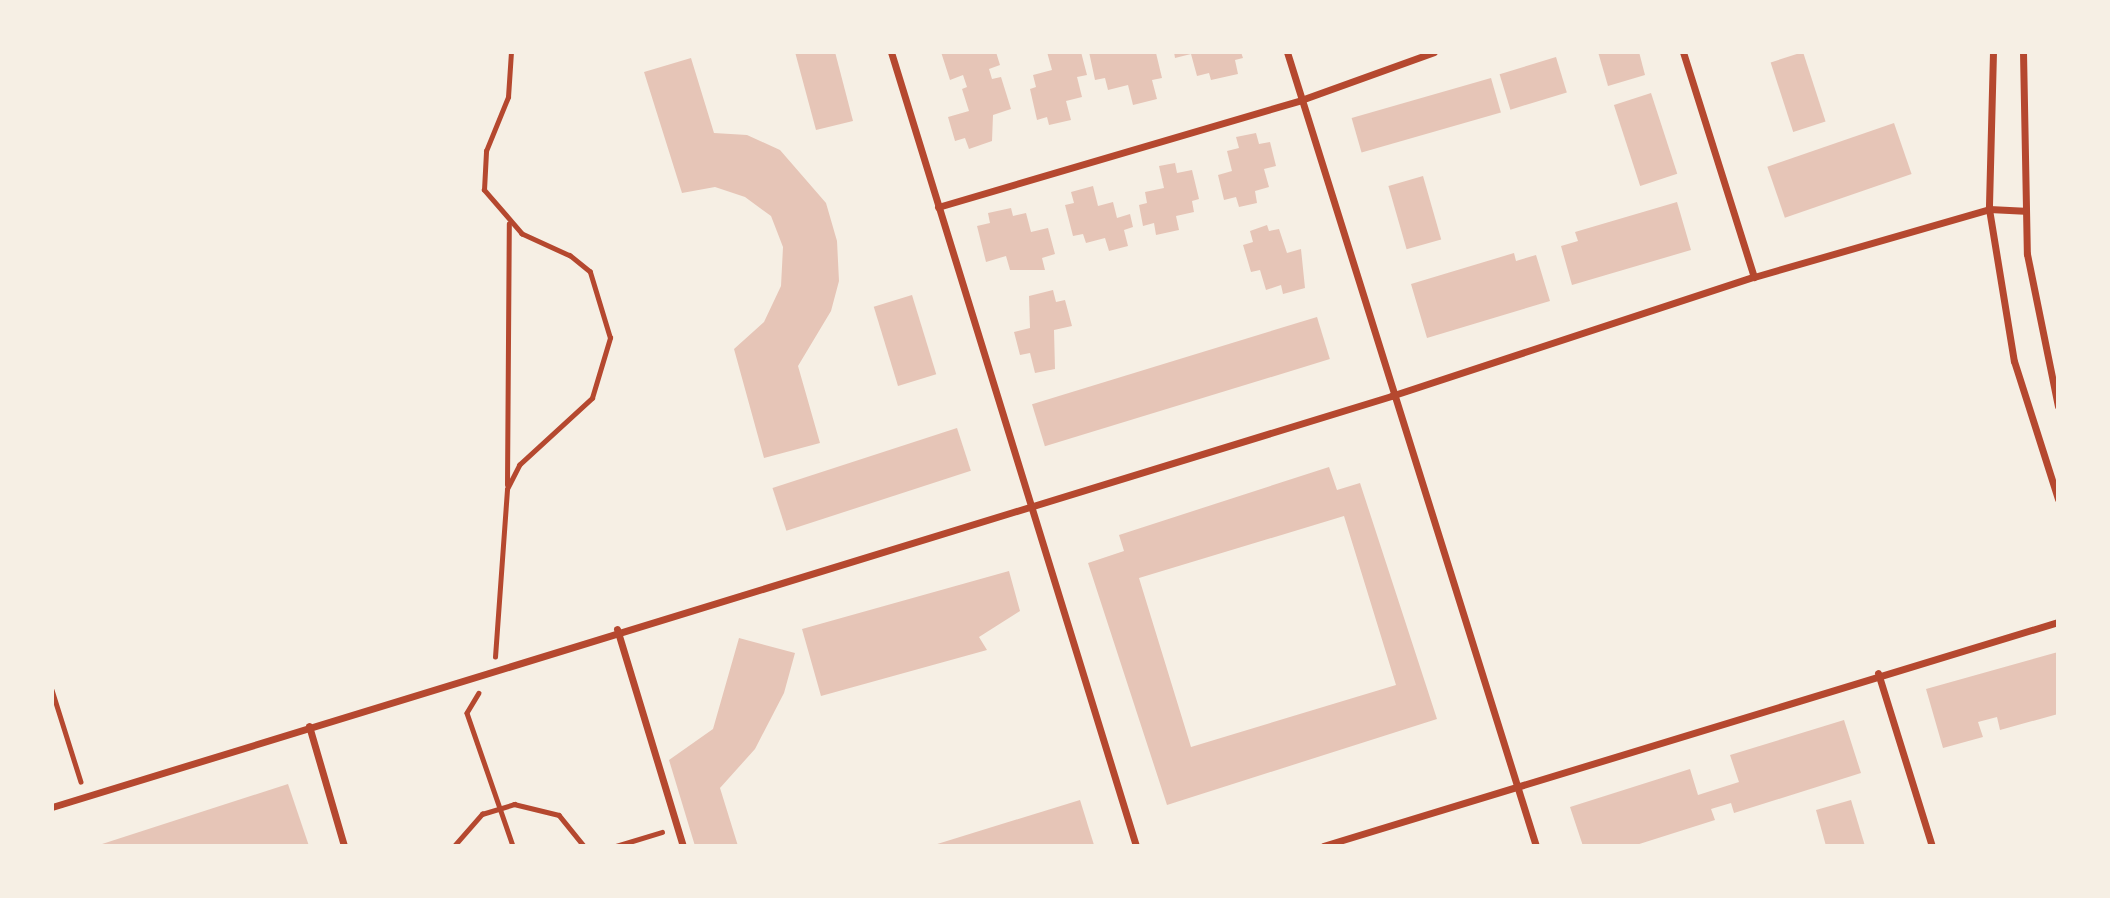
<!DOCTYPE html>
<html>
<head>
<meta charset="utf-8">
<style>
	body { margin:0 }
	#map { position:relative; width:2110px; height:898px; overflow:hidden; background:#f6efe4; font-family:"Libre Baskerville",serif }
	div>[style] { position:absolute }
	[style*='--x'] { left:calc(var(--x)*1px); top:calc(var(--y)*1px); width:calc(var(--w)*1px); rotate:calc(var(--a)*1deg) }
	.building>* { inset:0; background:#e6c5b7; transform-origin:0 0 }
	.path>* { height:4.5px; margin:-2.25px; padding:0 2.25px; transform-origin:2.25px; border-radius:2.25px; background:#b5482f }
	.minor>* { height:7px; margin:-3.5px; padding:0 3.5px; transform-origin:3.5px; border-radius:3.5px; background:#b5482f }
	span { translate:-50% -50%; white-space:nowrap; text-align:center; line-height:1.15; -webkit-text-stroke:7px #f6efe4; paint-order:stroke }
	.frame { position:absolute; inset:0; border:54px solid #f6efe4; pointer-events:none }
</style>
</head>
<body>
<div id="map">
	<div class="building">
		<i style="clip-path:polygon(795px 52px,835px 52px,853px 121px,816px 130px)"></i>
		<i style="clip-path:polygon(941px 52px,996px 52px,1000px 65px,989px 69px,992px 79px,1001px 77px,1011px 109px,993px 115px,992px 141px,969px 149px,965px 138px,955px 141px,948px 117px,969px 111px,962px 89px,967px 87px,963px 75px,950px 80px)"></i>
		<i style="clip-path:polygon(1047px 52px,1081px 52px,1087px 75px,1077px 77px,1082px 97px,1066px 101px,1071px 120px,1049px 125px,1047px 117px,1037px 120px,1030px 89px,1036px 87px,1033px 75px,1052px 70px)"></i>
		<i style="clip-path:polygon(1089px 52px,1156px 53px,1162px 78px,1152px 80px,1157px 99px,1133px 105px,1128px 85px,1108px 90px,1105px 78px,1095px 80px)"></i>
		<i style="clip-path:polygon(1174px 52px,1241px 52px,1243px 58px,1235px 60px,1238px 74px,1211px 80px,1209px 73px,1197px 76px,1191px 54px,1175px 58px)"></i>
		<i style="clip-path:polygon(1598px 52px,1639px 52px,1645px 75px,1608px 86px)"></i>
		<i style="left:1803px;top:52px;width:73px;height:34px;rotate:72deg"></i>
		<i style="left:1556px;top:57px;width:37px;height:59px;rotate:73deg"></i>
		<i style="clip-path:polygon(691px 58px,714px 133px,747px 135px,780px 150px,826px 203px,837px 241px,839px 281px,831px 311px,798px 366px,820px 443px,764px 458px,734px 349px,764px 322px,781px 286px,783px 247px,771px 216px,745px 197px,715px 187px,682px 193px,644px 72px)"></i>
		<i style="left:1491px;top:78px;width:36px;height:145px;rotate:74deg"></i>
		<i style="left:1651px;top:93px;width:85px;height:39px;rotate:72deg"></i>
		<i style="left:1894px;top:123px;width:54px;height:134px;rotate:71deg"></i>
		<i style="clip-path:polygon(1256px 133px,1259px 144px,1270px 142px,1276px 166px,1264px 169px,1269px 187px,1255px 191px,1257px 203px,1239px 207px,1236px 197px,1224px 200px,1218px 175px,1232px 171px,1227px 151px,1239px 148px,1236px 137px)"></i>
		<i style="clip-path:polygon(1175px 163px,1177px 173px,1192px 170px,1199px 199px,1192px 201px,1194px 212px,1176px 216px,1179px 230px,1156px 235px,1154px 223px,1143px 226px,1139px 205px,1147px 203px,1145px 192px,1164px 188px,1159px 166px)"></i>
		<i style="left:1423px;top:176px;width:66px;height:36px;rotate:74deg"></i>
		<i style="clip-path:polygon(1093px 186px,1098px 206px,1113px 202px,1117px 218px,1130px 214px,1133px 227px,1124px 230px,1128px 246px,1109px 251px,1105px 238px,1086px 243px,1083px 234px,1073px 236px,1065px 205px,1074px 203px,1071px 192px)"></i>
		<i style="clip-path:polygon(1677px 202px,1691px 250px,1572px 285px,1561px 246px,1578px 241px,1575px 232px)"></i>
		<i style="clip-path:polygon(1011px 208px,1013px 216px,1026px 213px,1031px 232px,1048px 228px,1055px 254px,1042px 258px,1045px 270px,1010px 270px,1006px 256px,986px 262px,977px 226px,990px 223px,988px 213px)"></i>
		<i style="clip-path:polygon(1267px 225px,1269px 231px,1279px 229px,1287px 253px,1301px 249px,1305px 288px,1283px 294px,1281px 285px,1266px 290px,1260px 270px,1251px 272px,1243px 245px,1253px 242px,1250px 231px)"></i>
		<i style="clip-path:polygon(1514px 253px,1516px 261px,1536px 255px,1550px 301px,1427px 338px,1411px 284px)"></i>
		<i style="clip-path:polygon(1053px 290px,1056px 302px,1065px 300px,1072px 326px,1054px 330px,1055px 369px,1035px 373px,1030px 353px,1020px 355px,1014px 332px,1030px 328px,1029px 296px)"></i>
		<i style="left:912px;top:295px;width:83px;height:40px;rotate:73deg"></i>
		<i style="left:1317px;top:317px;width:44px;height:298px;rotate:73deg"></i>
		<i style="left:957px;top:428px;width:45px;height:194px;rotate:72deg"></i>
		<i style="clip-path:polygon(evenodd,1329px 467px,1337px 490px,1360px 483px,1437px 719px,1167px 805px,1088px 563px,1124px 551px,1119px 535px,1329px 467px,1344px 516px,1396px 685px,1191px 747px,1139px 578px,1344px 516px)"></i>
		<i style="clip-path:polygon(1009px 571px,1020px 611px,979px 637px,987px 650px,821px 696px,802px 629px)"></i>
		<i style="clip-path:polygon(739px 638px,795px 653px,784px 693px,755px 749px,720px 788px,738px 846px,695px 846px,669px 760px,713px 729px)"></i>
		<i style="clip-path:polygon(2058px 652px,2058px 714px,2000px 730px,1997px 717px,1978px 722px,1983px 737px,1943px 748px,1926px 689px)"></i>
		<i style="clip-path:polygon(1844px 720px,1861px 773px,1734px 813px,1731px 803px,1711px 809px,1715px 820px,1633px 846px,1583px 846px,1570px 807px,1690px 769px,1698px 795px,1739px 782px,1730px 755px)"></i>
		<i style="clip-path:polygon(288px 784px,309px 846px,99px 846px,99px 845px)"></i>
		<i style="clip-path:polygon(1080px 800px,1094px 845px,934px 846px,934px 845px)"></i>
		<i style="clip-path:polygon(1851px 800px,1865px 846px,1826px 846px,1816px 810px)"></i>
	</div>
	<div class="path">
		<i style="--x:507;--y:485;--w:261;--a:-89.6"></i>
		<i style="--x:495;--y:657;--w:168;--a:-85.9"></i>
		<i style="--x:507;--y:489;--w:27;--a:-63"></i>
		<i style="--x:519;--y:465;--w:99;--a:-42.5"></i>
		<i style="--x:592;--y:398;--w:63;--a:-73.3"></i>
		<i style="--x:610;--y:338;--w:69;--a:-106.9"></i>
		<i style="--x:590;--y:272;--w:26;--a:-141"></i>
		<i style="--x:570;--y:256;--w:53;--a:-155.4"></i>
		<i style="--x:522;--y:234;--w:58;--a:-130.8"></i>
		<i style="--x:484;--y:190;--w:39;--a:-87"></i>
		<i style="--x:486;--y:151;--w:58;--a:-67.8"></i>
		<i style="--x:508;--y:97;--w:45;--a:-86.2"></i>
		<i style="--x:52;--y:690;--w:96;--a:72.5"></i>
		<i style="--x:479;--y:693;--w:23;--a:121"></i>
		<i style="--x:467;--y:713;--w:141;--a:70.9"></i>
		<i style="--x:454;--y:846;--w:43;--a:-48.8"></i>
		<i style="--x:482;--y:814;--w:34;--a:-17"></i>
		<i style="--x:514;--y:804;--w:46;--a:13.7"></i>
		<i style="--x:559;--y:815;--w:40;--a:51"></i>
		<i style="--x:616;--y:846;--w:48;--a:-16.9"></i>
	</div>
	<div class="minor">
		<i style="--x:891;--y:52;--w:831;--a:72.85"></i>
		<i style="--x:1287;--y:52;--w:832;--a:72.59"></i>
		<i style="--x:1683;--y:52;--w:236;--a:72.5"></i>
		<i style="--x:1993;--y:52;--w:157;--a:91.5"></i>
		<i style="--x:1989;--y:209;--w:154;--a:80.7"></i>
		<i style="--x:2014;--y:361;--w:145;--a:72.3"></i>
		<i style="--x:2023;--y:52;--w:202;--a:88.9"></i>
		<i style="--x:2027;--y:254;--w:155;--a:78.5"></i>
		<i style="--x:938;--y:207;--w:378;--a:-16.4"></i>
		<i style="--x:1301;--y:100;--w:141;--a:-19.8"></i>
		<i style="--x:617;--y:629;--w:227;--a:73.1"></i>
		<i style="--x:1878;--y:673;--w:181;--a:72.7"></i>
		<i style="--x:309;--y:726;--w:125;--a:73.7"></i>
		<i style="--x:52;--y:807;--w:1401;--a:-17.06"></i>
		<i style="--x:1391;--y:396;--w:382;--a:-18.2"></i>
		<i style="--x:1754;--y:277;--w:245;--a:-16.1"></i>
		<i style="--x:1989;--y:209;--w:35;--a:3"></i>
		<i style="--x:1323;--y:846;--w:768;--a:-16.95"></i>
	</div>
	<div class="frame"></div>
</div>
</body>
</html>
